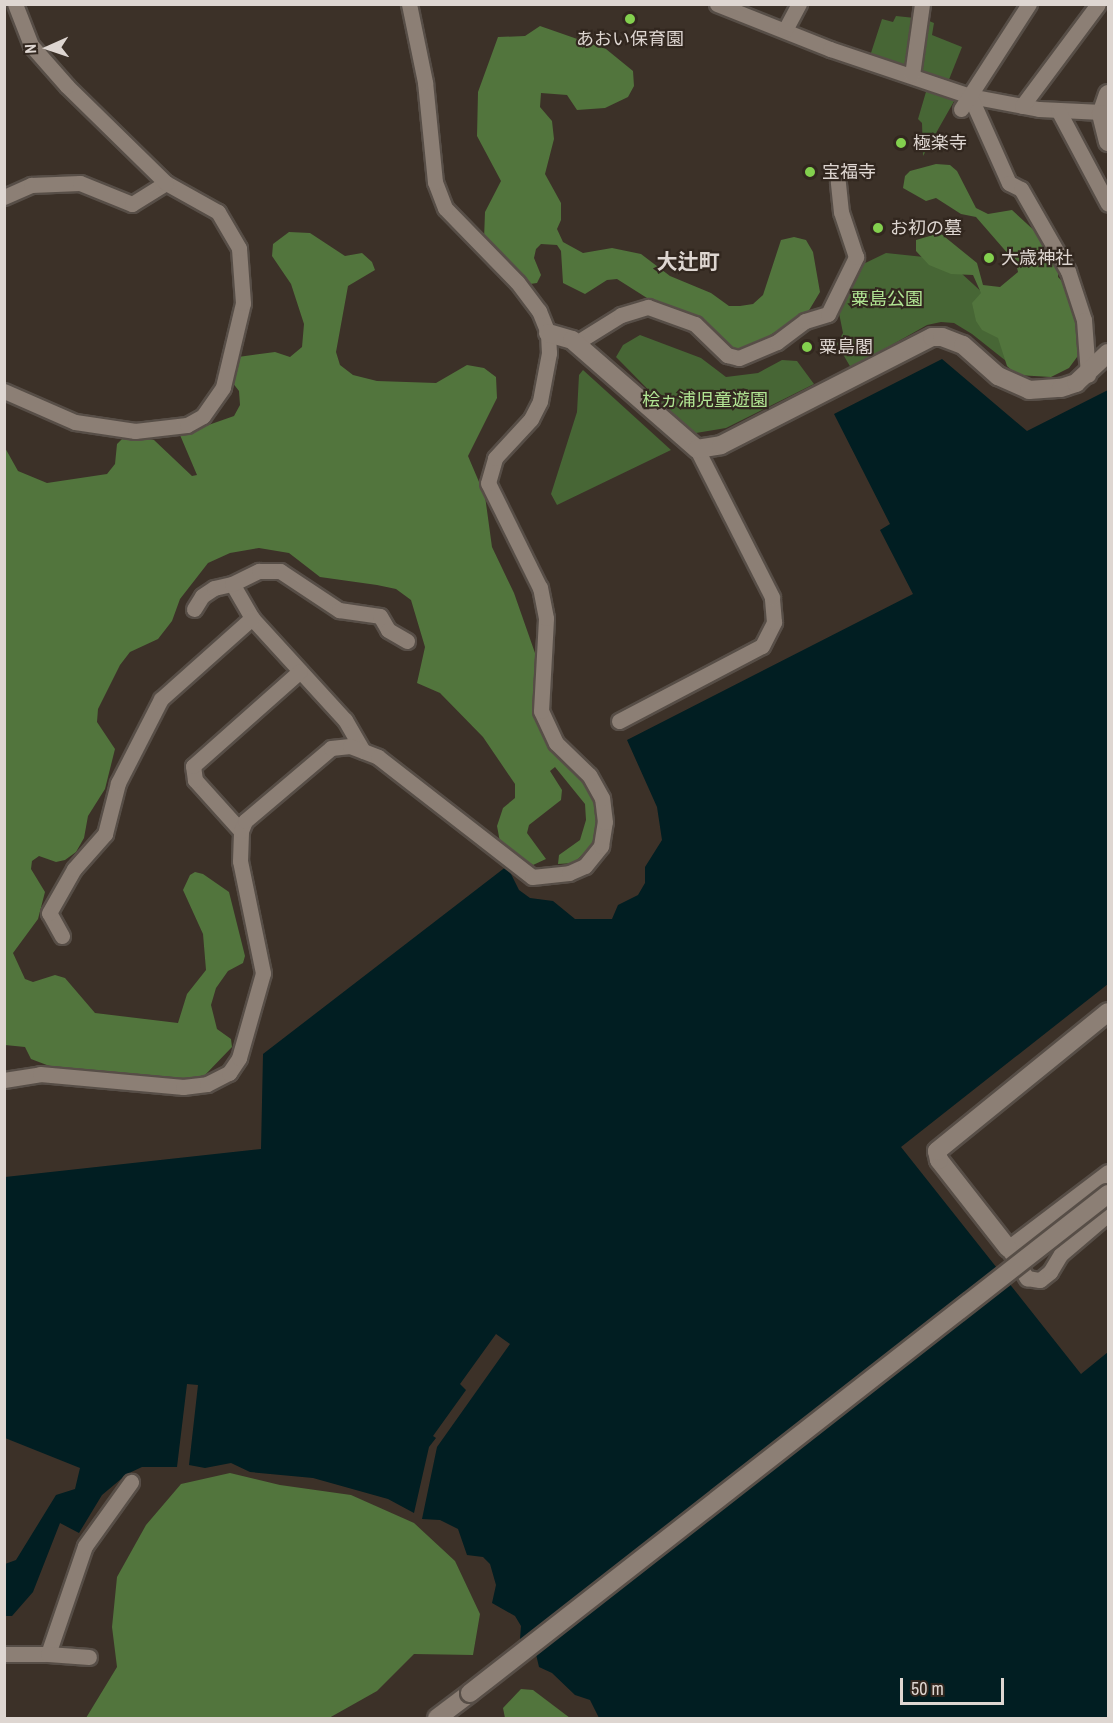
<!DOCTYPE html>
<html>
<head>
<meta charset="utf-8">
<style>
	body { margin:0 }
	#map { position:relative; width:1113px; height:1723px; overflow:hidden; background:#3c3128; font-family:"Archivo Narrow","Noto Sans JP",sans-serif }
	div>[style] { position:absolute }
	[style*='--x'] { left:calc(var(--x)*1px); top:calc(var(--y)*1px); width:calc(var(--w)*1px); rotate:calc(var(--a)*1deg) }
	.green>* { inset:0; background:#476635 }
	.forest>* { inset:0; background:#52753d }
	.water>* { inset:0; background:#011e22 }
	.roads { filter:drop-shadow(2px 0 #574e47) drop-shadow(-2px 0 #574e47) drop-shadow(0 2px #574e47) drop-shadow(0 -2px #574e47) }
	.street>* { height:15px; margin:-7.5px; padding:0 7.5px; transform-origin:7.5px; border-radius:7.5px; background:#8c7f75 }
	.secondary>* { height:18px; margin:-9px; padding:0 9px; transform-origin:9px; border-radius:9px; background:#8c7f75 }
	.bridges { filter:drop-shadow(2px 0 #574e47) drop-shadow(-2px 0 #574e47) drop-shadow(0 2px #574e47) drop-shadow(0 -2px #574e47) }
	.secondary-bridge>* { height:18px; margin:-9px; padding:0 9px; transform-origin:9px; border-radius:9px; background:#8c7f75 }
	.dots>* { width:16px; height:16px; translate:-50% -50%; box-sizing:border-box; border:3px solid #32271f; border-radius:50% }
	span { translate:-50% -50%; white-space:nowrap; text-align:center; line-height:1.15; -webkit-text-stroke:4.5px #32271f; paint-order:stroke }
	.poi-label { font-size:18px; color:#ded6d1 }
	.left { translate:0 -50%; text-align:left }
	.park-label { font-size:18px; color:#b1e593 }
	.quarter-label { font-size:21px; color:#ded6d1; font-weight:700 }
	.frame { position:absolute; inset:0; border:6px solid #ded6d1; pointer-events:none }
	.north { position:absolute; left:18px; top:18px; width:60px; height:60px; -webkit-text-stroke:4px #32271f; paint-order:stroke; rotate:267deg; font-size:16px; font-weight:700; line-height:24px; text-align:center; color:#ded6d1 }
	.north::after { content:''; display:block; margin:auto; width:21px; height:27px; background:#ded6d1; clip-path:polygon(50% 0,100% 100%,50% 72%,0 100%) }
	.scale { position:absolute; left:900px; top:1678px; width:104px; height:27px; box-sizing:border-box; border:3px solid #ded6d1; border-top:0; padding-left:8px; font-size:18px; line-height:21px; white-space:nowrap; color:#ded6d1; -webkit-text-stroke:4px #32271f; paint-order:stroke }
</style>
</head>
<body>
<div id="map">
	<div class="green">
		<i style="clip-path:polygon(896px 16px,915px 18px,908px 67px,870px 56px,882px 19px,893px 22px)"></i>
		<i style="clip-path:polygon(922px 18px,934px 23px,932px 35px,962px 47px,948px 82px,916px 70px)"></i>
		<i style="clip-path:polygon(928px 85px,957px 96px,923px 156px,922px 123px,918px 119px)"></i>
		<i style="clip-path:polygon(886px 253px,924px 257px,961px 273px,1008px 316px,1020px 372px,972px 334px,954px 323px,941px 322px,927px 325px,851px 368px,837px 344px,843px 333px,837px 303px,855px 268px)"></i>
		<i style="clip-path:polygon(640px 335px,701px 358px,726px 377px,758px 373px,782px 360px,797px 361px,814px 384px,726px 428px,696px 433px,685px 427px,616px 357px,623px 345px)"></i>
		<i style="clip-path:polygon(583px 370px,671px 450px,557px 505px,551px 494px,577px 412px,579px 375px)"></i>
	</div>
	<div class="forest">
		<i style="clip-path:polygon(540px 26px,606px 49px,633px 71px,634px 86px,628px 97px,605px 108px,577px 110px,567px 95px,541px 93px,540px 107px,552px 121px,554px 139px,545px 174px,561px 203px,561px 220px,557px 229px,563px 242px,583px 253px,612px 248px,641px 254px,670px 276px,711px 293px,729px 306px,740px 306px,753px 304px,763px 295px,781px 240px,794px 237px,806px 240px,813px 252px,820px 292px,808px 312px,742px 352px,726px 348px,617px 279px,607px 280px,585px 294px,563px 283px,561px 251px,557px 245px,541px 244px,536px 249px,534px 258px,541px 275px,537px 283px,530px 284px,519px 275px,484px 239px,485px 212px,501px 181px,477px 136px,478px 92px,498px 37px,525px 36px)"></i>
		<i style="clip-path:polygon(936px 164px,950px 165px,957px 171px,976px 208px,988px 214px,1012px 210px,1038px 234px,1059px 263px,1058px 277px,1069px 288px,1079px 325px,1080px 353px,1069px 368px,1051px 377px,1017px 375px,1007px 366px,998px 338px,982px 330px,976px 321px,972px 303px,981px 293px,973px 275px,951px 274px,929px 265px,916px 251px,916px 240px,940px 233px,977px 263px,983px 285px,1000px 287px,1018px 272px,1016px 263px,976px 217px,961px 214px,936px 198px,926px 201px,903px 188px,905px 176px,910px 171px)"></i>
		<i style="clip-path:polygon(289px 232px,310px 233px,345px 256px,362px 253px,372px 262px,375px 270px,348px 286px,336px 352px,340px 365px,353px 375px,377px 381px,436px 383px,467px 365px,484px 368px,496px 377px,497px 398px,468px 456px,485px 496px,492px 547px,514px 593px,535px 653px,536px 684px,559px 757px,589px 790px,597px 806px,596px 841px,574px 863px,558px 864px,559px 855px,580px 840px,586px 820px,585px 804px,555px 767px,550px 771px,562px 790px,561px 800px,529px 825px,527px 833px,546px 859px,533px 865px,500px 842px,497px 826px,503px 808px,515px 798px,515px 784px,483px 737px,440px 693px,417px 683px,425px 647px,411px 600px,396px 589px,377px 585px,320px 577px,289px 553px,259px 548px,230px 553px,208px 563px,180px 599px,172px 621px,158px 639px,130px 652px,120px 665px,98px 709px,97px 722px,115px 749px,105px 789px,88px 816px,84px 838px,76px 852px,65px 860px,56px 862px,39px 856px,32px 861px,31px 869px,45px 892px,38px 919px,13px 953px,25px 979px,33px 982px,55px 975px,65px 978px,95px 1013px,178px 1023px,187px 994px,206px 970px,203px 934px,183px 890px,190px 875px,195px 872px,203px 874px,229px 892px,245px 956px,243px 963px,228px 971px,216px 988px,211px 1005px,217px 1029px,231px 1039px,232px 1047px,205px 1075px,182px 1080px,60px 1070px,31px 1059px,25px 1047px,5px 1045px,4px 446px,18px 471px,47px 483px,107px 474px,115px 464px,117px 444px,126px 435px,154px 440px,192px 476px,197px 475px,180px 435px,234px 416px,240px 405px,239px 391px,232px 382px,238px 357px,275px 352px,290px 357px,302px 347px,304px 324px,291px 284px,272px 256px,273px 244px)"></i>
		<i style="clip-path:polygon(230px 1473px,280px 1485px,351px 1495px,414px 1523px,455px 1561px,480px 1614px,473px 1655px,414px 1654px,377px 1691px,329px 1718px,86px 1718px,117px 1667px,112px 1627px,117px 1577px,146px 1525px,181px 1484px)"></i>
		<i style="clip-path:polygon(521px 1689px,533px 1690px,570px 1718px,505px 1718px,503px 1708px)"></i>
	</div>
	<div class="water">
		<i style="clip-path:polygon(942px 359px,1027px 431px,1108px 390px,1108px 984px,901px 1147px,1081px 1374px,1108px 1352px,1108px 1718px,599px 1718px,590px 1700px,575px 1695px,552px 1673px,539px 1667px,535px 1650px,520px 1639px,521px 1626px,515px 1616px,492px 1603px,496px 1585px,490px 1564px,483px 1557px,467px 1555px,458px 1529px,440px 1520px,422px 1519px,437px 1447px,510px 1344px,496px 1334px,460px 1384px,466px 1390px,433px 1436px,436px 1438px,429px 1447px,414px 1513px,388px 1499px,313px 1478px,250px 1472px,231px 1463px,205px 1468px,189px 1465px,198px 1385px,187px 1384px,177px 1467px,142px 1467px,127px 1474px,102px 1495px,79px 1533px,60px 1523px,33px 1592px,12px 1616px,5px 1616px,5px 1564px,16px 1560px,56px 1495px,75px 1489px,80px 1468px,5px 1438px,5px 1177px,261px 1149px,263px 1054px,507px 866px,519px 890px,530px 898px,553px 901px,575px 919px,612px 919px,618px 905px,638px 895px,645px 883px,645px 867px,662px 840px,657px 807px,627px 740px,913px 594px,880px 530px,890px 524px,834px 414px)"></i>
	</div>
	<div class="roads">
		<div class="street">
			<i style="--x:717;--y:4;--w:122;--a:21.7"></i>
			<i style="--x:830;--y:49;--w:148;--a:18.6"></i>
			<i style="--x:970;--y:96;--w:70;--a:10.7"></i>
			<i style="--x:1039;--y:109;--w:63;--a:2.7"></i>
			<i style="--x:785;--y:30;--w:30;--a:-62"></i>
			<i style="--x:912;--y:75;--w:72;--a:-82"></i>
			<i style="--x:970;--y:96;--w:95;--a:65.9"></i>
			<i style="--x:1009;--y:183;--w:13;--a:27"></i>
			<i style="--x:1021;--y:189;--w:95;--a:60.2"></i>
			<i style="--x:1068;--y:271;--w:52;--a:71.9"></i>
			<i style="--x:1084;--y:320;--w:55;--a:85.8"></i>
			<i style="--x:1022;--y:106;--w:127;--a:-53.3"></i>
			<i style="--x:961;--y:109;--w:125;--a:-57.1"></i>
			<i style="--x:1058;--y:110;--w:106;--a:62"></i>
			<i style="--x:4;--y:197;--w:30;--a:-24"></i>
			<i style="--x:31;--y:185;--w:49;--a:-2.3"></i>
			<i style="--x:80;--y:183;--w:56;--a:22"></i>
			<i style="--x:132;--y:204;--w:40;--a:-32"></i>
			<i style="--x:576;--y:343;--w:53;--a:-31.9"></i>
			<i style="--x:621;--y:315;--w:28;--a:-17"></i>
			<i style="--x:648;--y:307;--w:50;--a:19.9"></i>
			<i style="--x:695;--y:324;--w:45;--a:44.1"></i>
			<i style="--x:727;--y:355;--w:12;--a:14"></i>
			<i style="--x:739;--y:358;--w:41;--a:-22.8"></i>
			<i style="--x:777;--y:342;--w:35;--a:-37"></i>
			<i style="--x:805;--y:321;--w:24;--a:-17"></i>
			<i style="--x:828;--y:314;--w:64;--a:-63.8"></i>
			<i style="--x:856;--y:257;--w:47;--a:-108.4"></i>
			<i style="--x:841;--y:212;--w:30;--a:-96"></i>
			<i style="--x:4;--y:391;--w:77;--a:23.6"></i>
			<i style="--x:75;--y:422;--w:61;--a:8.5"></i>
			<i style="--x:135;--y:431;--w:52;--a:-6.6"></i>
			<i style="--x:187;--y:425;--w:18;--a:-29"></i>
			<i style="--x:203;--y:416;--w:35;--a:-55"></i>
			<i style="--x:223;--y:387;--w:86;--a:-76.6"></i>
			<i style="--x:243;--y:303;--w:55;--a:-94.2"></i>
			<i style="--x:239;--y:248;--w:42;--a:-120.3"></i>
			<i style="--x:218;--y:212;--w:60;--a:-150.9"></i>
			<i style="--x:166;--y:183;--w:139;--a:-135.6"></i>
			<i style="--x:67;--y:86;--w:55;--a:-131.3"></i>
			<i style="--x:31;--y:45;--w:44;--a:-111.3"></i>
			<i style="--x:194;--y:609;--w:15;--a:-58"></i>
			<i style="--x:202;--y:596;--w:14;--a:-34"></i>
			<i style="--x:214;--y:588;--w:18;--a:-13"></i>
			<i style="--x:619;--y:721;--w:161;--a:-27.7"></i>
			<i style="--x:762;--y:646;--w:27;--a:-63"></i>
			<i style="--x:774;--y:622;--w:25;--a:-95"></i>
			<i style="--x:772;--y:597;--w:166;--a:-116.9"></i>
			<i style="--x:363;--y:751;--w:36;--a:-120"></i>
			<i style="--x:345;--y:720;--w:138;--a:-132.4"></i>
			<i style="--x:252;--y:618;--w:39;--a:-120"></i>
			<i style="--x:232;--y:584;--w:30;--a:-26"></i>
			<i style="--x:259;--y:571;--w:21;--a:0"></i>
			<i style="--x:280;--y:571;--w:71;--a:33.5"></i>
			<i style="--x:339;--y:610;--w:41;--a:8.3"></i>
			<i style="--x:380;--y:616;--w:16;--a:60"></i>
			<i style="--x:388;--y:630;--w:22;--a:30"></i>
			<i style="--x:241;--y:831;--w:69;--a:-132"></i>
			<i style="--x:195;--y:780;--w:14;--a:-98"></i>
			<i style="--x:193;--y:766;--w:143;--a:-41.6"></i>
			<i style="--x:62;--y:936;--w:26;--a:-119"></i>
			<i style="--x:49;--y:913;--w:51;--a:-60.4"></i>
			<i style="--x:74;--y:869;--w:47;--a:-48.5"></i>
			<i style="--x:105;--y:834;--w:53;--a:-75.7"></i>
			<i style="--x:118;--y:783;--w:94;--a:-62.9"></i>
			<i style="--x:161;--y:699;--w:122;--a:-41.7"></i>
			<i style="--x:4;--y:1080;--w:36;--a:-9"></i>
			<i style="--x:40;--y:1074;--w:144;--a:5.2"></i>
			<i style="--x:183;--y:1087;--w:24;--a:-7"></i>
			<i style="--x:207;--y:1084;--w:25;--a:-27"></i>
			<i style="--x:229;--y:1073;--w:18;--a:-56"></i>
			<i style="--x:239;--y:1058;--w:88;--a:-74.2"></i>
			<i style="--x:263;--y:973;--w:114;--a:-101.6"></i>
			<i style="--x:240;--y:861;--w:30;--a:-88"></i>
			<i style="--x:241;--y:831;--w:11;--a:-68"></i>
			<i style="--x:245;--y:821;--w:113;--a:-40.3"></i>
			<i style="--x:331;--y:748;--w:19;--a:-6"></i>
			<i style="--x:350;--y:746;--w:30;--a:21"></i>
			<i style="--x:378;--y:757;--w:195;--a:37.9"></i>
			<i style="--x:532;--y:877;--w:37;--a:-6"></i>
			<i style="--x:569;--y:873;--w:17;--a:-24"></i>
			<i style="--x:585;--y:866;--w:26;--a:-51"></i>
			<i style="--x:601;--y:846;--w:24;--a:-81"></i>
			<i style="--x:605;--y:822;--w:24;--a:-97"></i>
			<i style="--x:602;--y:798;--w:26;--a:-119"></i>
			<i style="--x:589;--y:775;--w:46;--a:-135.9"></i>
			<i style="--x:556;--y:743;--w:35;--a:-115"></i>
			<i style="--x:541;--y:711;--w:93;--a:-86.9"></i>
			<i style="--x:546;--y:618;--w:31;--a:-101"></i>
			<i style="--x:540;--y:588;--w:117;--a:-116.3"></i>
			<i style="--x:488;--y:483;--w:26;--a:-74"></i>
			<i style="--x:495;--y:458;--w:53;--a:-47.3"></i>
			<i style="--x:531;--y:419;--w:20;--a:-63"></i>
			<i style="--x:540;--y:401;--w:49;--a:-79.4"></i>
			<i style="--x:549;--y:353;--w:20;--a:-93"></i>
			<i style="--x:548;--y:333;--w:24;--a:-112"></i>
			<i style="--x:539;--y:311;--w:36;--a:-127"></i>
			<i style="--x:517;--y:282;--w:103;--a:-134.2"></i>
			<i style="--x:445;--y:208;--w:28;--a:-111"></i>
			<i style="--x:435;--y:182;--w:100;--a:-95.7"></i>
			<i style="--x:425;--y:82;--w:80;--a:-101.6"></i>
			<i style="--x:1108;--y:1172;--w:126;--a:142.8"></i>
			<i style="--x:1008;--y:1248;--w:36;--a:58"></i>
			<i style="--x:1027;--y:1278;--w:13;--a:9"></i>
			<i style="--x:1040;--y:1280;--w:13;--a:-39"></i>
			<i style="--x:1050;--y:1272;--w:21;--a:-59"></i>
			<i style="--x:1061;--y:1254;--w:62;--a:-40.4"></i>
			<i style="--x:4;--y:1654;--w:44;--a:0"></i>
			<i style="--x:48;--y:1654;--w:114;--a:-71.1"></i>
			<i style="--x:85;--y:1546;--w:79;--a:-54.3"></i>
			<i style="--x:48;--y:1654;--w:41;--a:4.2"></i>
		</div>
		<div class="secondary">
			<i style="--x:1108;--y:94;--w:21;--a:109"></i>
			<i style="--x:1101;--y:114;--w:29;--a:76"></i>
			<i style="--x:548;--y:333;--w:25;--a:16"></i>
			<i style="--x:572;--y:340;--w:166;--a:41.1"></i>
			<i style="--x:697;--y:449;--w:24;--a:-9"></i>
			<i style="--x:721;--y:445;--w:237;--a:-27.1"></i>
			<i style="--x:932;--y:337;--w:10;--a:0"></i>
			<i style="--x:942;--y:337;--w:22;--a:21"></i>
			<i style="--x:963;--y:345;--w:47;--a:41.5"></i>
			<i style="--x:998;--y:376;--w:34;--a:24"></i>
			<i style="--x:1029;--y:390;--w:32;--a:-4"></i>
			<i style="--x:1061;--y:388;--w:16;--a:-18"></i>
			<i style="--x:1076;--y:383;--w:44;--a:-43.2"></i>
			<i style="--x:1008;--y:1248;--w:112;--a:-128.1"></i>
			<i style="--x:939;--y:1160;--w:9;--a:-103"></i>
			<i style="--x:937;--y:1151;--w:220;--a:-39.1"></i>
			<i style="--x:437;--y:1718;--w:41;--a:-37.1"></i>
		</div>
	</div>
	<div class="bridges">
		<div class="secondary-bridge">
			<i style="--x:470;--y:1693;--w:810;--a:-38.03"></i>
		</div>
	</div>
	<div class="dots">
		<i style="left:630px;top:19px;background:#83d04e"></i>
		<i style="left:901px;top:143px;background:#83d04e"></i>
		<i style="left:810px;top:172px;background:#83d04e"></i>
		<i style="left:878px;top:228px;background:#83d04e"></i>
		<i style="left:989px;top:258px;background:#83d04e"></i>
		<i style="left:807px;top:347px;background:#83d04e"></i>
	</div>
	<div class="poi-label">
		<span style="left:630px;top:39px">あおい保育園</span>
		<span class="left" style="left:913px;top:143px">極楽寺</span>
		<span class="left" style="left:822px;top:172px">宝福寺</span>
		<span class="left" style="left:890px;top:228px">お初の墓</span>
		<span class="left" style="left:1001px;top:258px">大歳神社</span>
		<span class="left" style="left:819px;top:347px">粟島閣</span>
	</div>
	<div class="park-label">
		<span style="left:887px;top:299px">粟島公園</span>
		<span style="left:705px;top:400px">桧ヵ浦児童遊園</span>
	</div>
	<div class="quarter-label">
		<span style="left:688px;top:262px">大辻町</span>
	</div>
	<div class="frame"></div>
	<div class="north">N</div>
	<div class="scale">50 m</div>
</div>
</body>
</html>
